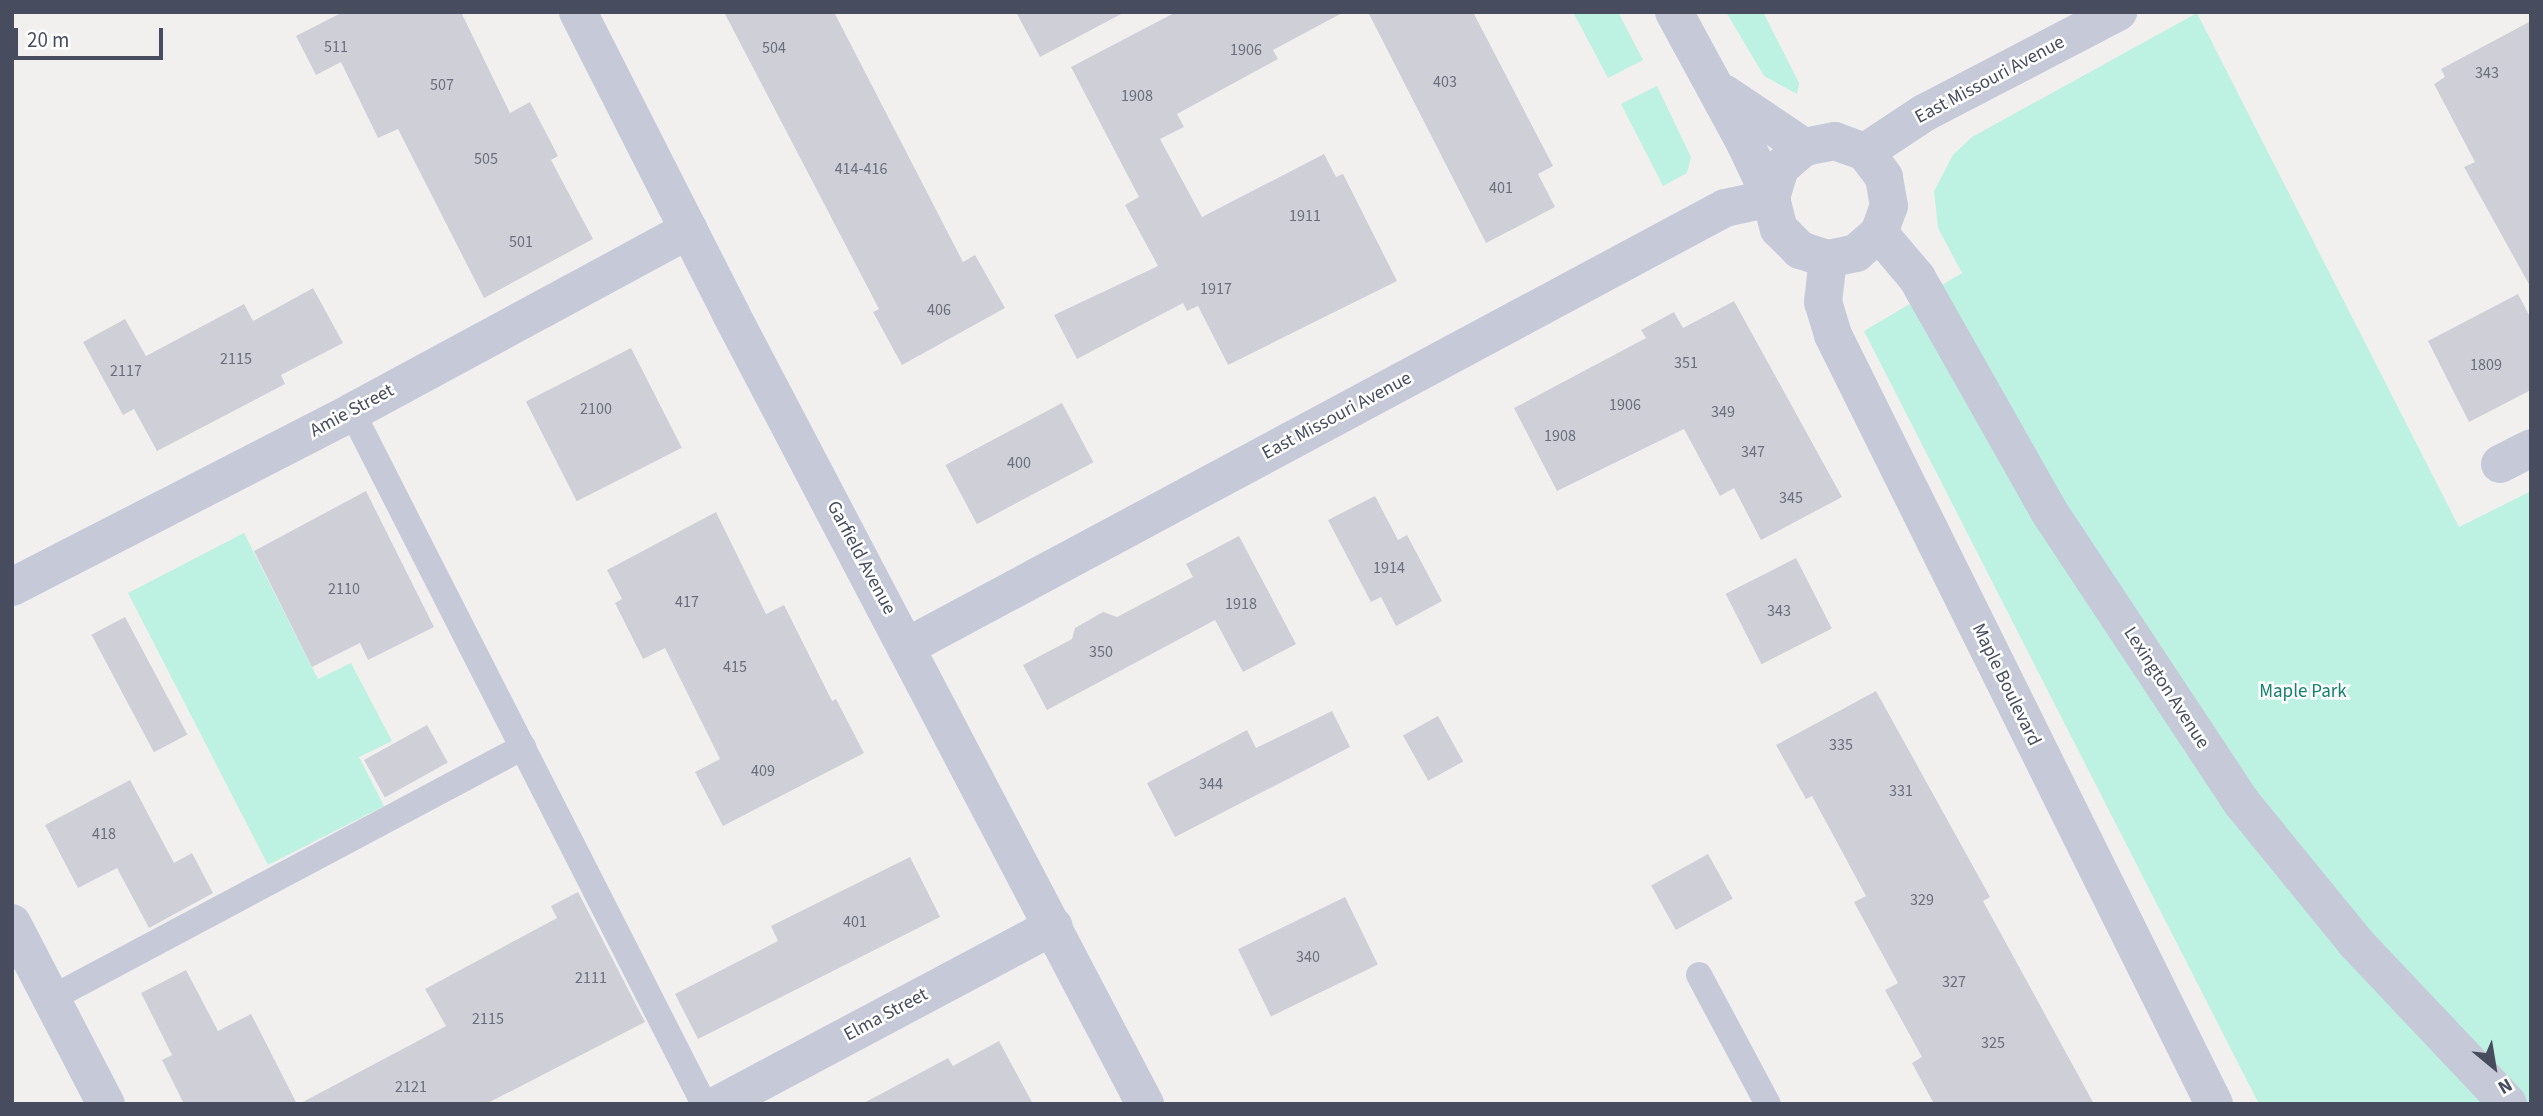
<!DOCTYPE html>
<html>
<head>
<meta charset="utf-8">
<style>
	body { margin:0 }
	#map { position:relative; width:2543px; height:1116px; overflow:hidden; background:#f2f0ef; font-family:"Source Sans 3",sans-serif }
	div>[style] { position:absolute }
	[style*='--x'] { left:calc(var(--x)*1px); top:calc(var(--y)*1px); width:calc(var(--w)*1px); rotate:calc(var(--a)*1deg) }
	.green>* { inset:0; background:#bdf1e1 }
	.building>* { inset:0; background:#cfd0d7; transform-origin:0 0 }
	.service>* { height:26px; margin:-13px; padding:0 13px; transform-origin:13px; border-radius:13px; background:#c6cad8 }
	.minor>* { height:38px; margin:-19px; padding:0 19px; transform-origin:19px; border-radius:19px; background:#c6cad8 }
	.tertiary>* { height:38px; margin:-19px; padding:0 19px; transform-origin:19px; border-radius:19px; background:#c6cad8 }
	span { translate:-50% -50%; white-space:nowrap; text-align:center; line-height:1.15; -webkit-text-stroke:5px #fff; paint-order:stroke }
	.number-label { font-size:16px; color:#696d7c }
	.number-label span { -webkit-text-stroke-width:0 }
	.street-label { font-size:19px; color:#474c5e }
	.park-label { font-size:19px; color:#14836d }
	.frame { position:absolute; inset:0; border:14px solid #474c5e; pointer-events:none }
	.north { position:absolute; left:2459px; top:1032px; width:70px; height:70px; -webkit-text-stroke:5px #fff; paint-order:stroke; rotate:150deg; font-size:19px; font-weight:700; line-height:28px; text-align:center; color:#474c5e }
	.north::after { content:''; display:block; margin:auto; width:24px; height:32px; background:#474c5e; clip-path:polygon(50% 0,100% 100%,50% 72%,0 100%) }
	.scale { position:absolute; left:14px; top:28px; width:149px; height:32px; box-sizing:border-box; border:4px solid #474c5e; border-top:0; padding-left:9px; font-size:21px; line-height:24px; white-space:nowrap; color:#474c5e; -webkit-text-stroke:5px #fff; paint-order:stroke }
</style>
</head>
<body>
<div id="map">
	<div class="green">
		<i style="clip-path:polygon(1573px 12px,1618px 12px,1643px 60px,1608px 78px)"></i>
		<i style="clip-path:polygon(1726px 12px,1763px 12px,1799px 83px,1797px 94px,1764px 76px)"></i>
		<i style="clip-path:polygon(2197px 13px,2459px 527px,2531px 491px,2531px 1104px,2259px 1104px,1864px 331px,1962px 273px,1938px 228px,1934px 191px,1953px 155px,1972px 137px)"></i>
		<i style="clip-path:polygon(1657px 86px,1691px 157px,1687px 173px,1663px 186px,1621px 104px)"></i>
		<i style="clip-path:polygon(244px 533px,318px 679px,351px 663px,392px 741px,359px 757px,384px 806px,268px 865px,128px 593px)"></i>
	</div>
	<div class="building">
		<i style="clip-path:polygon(343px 12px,461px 12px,510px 113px,530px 102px,558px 156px,551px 160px,593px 239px,484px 298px,398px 129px,378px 138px,341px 62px,316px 75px,296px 36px)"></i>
		<i style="clip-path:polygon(724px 12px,834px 12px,963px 262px,975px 255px,1005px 308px,902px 365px,873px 312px,879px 309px)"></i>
		<i style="clip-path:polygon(1016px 12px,1125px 12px,1040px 57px)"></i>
		<i style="clip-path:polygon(1176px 12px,1344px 12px,1273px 50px,1278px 59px,1177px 114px,1184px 127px,1160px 139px,1202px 217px,1324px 154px,1336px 177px,1343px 174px,1397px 281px,1228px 365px,1198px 306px,1187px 311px,1183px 303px,1077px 359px,1054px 315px,1158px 266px,1125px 205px,1139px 197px,1071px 67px)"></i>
		<i style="clip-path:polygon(1368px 12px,1473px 12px,1553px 166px,1538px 174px,1555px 207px,1486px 243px)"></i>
		<i style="clip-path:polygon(2531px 21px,2531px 288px,2464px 167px,2475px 162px,2434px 84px,2445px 77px,2441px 69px)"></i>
		<i style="clip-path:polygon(313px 288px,343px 343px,281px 375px,285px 384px,157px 451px,134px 409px,123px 415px,83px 342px,125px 319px,146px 356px,244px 304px,253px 321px)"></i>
		<i style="clip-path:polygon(2518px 294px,2531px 319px,2531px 390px,2469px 422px,2428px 341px)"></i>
		<i style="clip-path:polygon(1734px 301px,1842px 497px,1761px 540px,1734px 488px,1720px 496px,1684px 429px,1557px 491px,1514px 408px,1646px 338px,1641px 330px,1674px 312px,1683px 328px)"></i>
		<i style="left:631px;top:348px;width:112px;height:118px;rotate:63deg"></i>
		<i style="left:1062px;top:403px;width:67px;height:132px;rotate:62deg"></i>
		<i style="clip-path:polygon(366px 491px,434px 627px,368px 660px,360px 643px,312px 667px,254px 551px)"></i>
		<i style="clip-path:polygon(1375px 496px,1398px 540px,1407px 535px,1442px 601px,1396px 626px,1381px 597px,1371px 602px,1328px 520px)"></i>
		<i style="clip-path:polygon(716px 512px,766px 614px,784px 605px,832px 701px,836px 699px,864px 753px,723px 826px,695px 772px,720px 759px,665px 648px,643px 659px,615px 603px,622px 599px,607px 570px)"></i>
		<i style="clip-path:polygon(1239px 536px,1296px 644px,1243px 672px,1215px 620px,1047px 710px,1023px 665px,1072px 639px,1075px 628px,1103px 612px,1117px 617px,1193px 577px,1186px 564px)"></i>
		<i style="left:1796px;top:558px;width:79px;height:79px;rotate:63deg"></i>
		<i style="left:125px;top:617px;width:133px;height:38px;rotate:62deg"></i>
		<i style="clip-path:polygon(1876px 691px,1990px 897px,1983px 901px,2094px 1104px,1934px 1104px,1912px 1063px,1922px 1057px,1885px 990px,1898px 983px,1854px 902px,1866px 896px,1812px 796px,1806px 799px,1776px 745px)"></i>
		<i style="clip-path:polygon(1332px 711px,1350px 747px,1175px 837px,1147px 783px,1247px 730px,1256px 748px)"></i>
		<i style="left:1438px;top:716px;width:52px;height:40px;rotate:61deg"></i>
		<i style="left:427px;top:725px;width:43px;height:72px;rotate:61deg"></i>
		<i style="clip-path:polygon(130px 780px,174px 863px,192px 853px,213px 893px,149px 928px,117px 868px,78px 888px,45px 825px)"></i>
		<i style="left:1708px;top:854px;width:51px;height:65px;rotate:61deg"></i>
		<i style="clip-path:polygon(910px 857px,940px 917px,698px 1039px,675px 994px,778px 941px,771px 926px)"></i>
		<i style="clip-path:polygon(578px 892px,645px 1022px,486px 1104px,299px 1104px,446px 1026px,425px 989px,557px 918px,551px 906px)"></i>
		<i style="left:1345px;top:897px;width:75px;height:119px;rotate:64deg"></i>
		<i style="clip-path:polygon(186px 970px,218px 1031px,251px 1014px,297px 1104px,184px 1104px,162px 1060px,172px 1055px,141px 993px)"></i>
		<i style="clip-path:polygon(999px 1041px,1033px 1104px,862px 1104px,948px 1058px,953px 1066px)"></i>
	</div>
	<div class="service">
		<i style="--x:352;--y:412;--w:776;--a:63.04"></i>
		<i style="--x:1699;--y:975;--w:146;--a:61.9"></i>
		<i style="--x:52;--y:998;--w:534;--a:-28.05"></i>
	</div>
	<div class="minor">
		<i style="--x:578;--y:12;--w:339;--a:63.1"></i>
		<i style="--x:731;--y:314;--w:892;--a:62.34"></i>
		<i style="--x:1865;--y:152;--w:71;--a:-33.5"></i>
		<i style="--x:1924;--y:113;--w:219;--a:-27.5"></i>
		<i style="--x:1879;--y:233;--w:59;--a:49.8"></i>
		<i style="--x:1917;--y:278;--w:266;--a:60.5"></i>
		<i style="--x:2048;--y:510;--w:351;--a:56.5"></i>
		<i style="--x:2242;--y:803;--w:181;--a:50.8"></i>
		<i style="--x:2356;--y:943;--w:221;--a:46.6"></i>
		<i style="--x:2500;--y:464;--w:35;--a:-27"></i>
		<i style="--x:12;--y:587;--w:382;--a:-27.2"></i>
		<i style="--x:352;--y:412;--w:383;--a:-28.4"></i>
		<i style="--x:908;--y:646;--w:927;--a:-28.2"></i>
		<i style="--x:1725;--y:208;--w:47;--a:-12.3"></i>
		<i style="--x:12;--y:923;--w:204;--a:62.6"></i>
		<i style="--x:719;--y:1104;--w:379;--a:-28"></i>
	</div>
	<div class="tertiary">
		<i style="--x:1674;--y:12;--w:149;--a:61.5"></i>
		<i style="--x:1745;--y:143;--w:61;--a:64.7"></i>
		<i style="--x:1771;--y:198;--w:32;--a:76"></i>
		<i style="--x:1779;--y:229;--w:30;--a:45"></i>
		<i style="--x:1800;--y:250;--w:29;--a:18"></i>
		<i style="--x:1828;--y:259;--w:29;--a:-12"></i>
		<i style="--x:1856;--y:253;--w:30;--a:-41"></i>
		<i style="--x:1879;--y:233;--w:29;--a:-70"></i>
		<i style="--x:1889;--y:206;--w:29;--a:-100"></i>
		<i style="--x:1884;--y:177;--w:31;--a:-127"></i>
		<i style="--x:1865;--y:152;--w:32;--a:-160"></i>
		<i style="--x:1835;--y:141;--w:32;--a:169"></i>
		<i style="--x:1804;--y:147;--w:32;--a:139"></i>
		<i style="--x:1780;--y:168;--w:31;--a:107"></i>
		<i style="--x:1725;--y:94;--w:95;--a:33.9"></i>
		<i style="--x:1828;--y:259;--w:43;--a:96.6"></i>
		<i style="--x:1823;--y:302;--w:34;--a:73"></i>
		<i style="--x:1833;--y:335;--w:858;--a:63.64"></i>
	</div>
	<div class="number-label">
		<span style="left:336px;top:47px">511</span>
		<span style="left:774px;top:48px">504</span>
		<span style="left:1246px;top:50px">1906</span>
		<span style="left:2487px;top:73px">343</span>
		<span style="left:1445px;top:82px">403</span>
		<span style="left:442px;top:85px">507</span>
		<span style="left:1137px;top:96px">1908</span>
		<span style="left:486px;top:159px">505</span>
		<span style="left:861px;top:169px">414-416</span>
		<span style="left:1501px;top:188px">401</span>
		<span style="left:1305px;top:216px">1911</span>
		<span style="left:521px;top:242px">501</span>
		<span style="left:1216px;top:289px">1917</span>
		<span style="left:939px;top:310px">406</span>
		<span style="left:236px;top:359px">2115</span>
		<span style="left:1686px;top:363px">351</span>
		<span style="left:2486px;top:365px">1809</span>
		<span style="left:126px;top:371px">2117</span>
		<span style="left:1625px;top:405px">1906</span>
		<span style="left:596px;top:409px">2100</span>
		<span style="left:1723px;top:412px">349</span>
		<span style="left:1560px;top:436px">1908</span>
		<span style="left:1753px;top:452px">347</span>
		<span style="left:1019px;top:463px">400</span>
		<span style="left:1791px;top:498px">345</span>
		<span style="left:1389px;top:568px">1914</span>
		<span style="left:344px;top:589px">2110</span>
		<span style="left:687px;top:602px">417</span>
		<span style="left:1241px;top:604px">1918</span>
		<span style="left:1779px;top:611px">343</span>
		<span style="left:1101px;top:652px">350</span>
		<span style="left:735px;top:667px">415</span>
		<span style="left:1841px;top:745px">335</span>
		<span style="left:763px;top:771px">409</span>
		<span style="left:1211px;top:784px">344</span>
		<span style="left:1901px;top:791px">331</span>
		<span style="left:104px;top:834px">418</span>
		<span style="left:1922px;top:900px">329</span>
		<span style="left:855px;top:922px">401</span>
		<span style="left:1308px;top:957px">340</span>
		<span style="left:591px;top:978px">2111</span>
		<span style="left:1954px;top:982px">327</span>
		<span style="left:488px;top:1019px">2115</span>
		<span style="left:1993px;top:1043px">325</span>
		<span style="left:411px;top:1087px">2121</span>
	</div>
	<div class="street-label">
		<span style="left:1990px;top:80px;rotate:-28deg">East Missouri Avenue</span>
		<span style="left:352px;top:411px;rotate:-28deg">Amie Street</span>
		<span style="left:1337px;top:416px;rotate:-28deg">East Missouri Avenue</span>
		<span style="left:861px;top:558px;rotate:62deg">Garfield Avenue</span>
		<span style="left:2006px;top:685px;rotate:64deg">Maple Boulevard</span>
		<span style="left:2166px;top:688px;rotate:57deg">Lexington Avenue</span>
		<span style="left:886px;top:1015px;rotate:-28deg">Elma Street</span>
	</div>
	<div class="park-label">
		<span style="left:2303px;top:692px">Maple Park</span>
	</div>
	<div class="frame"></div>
	<div class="north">N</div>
	<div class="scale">20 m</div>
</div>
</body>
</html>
